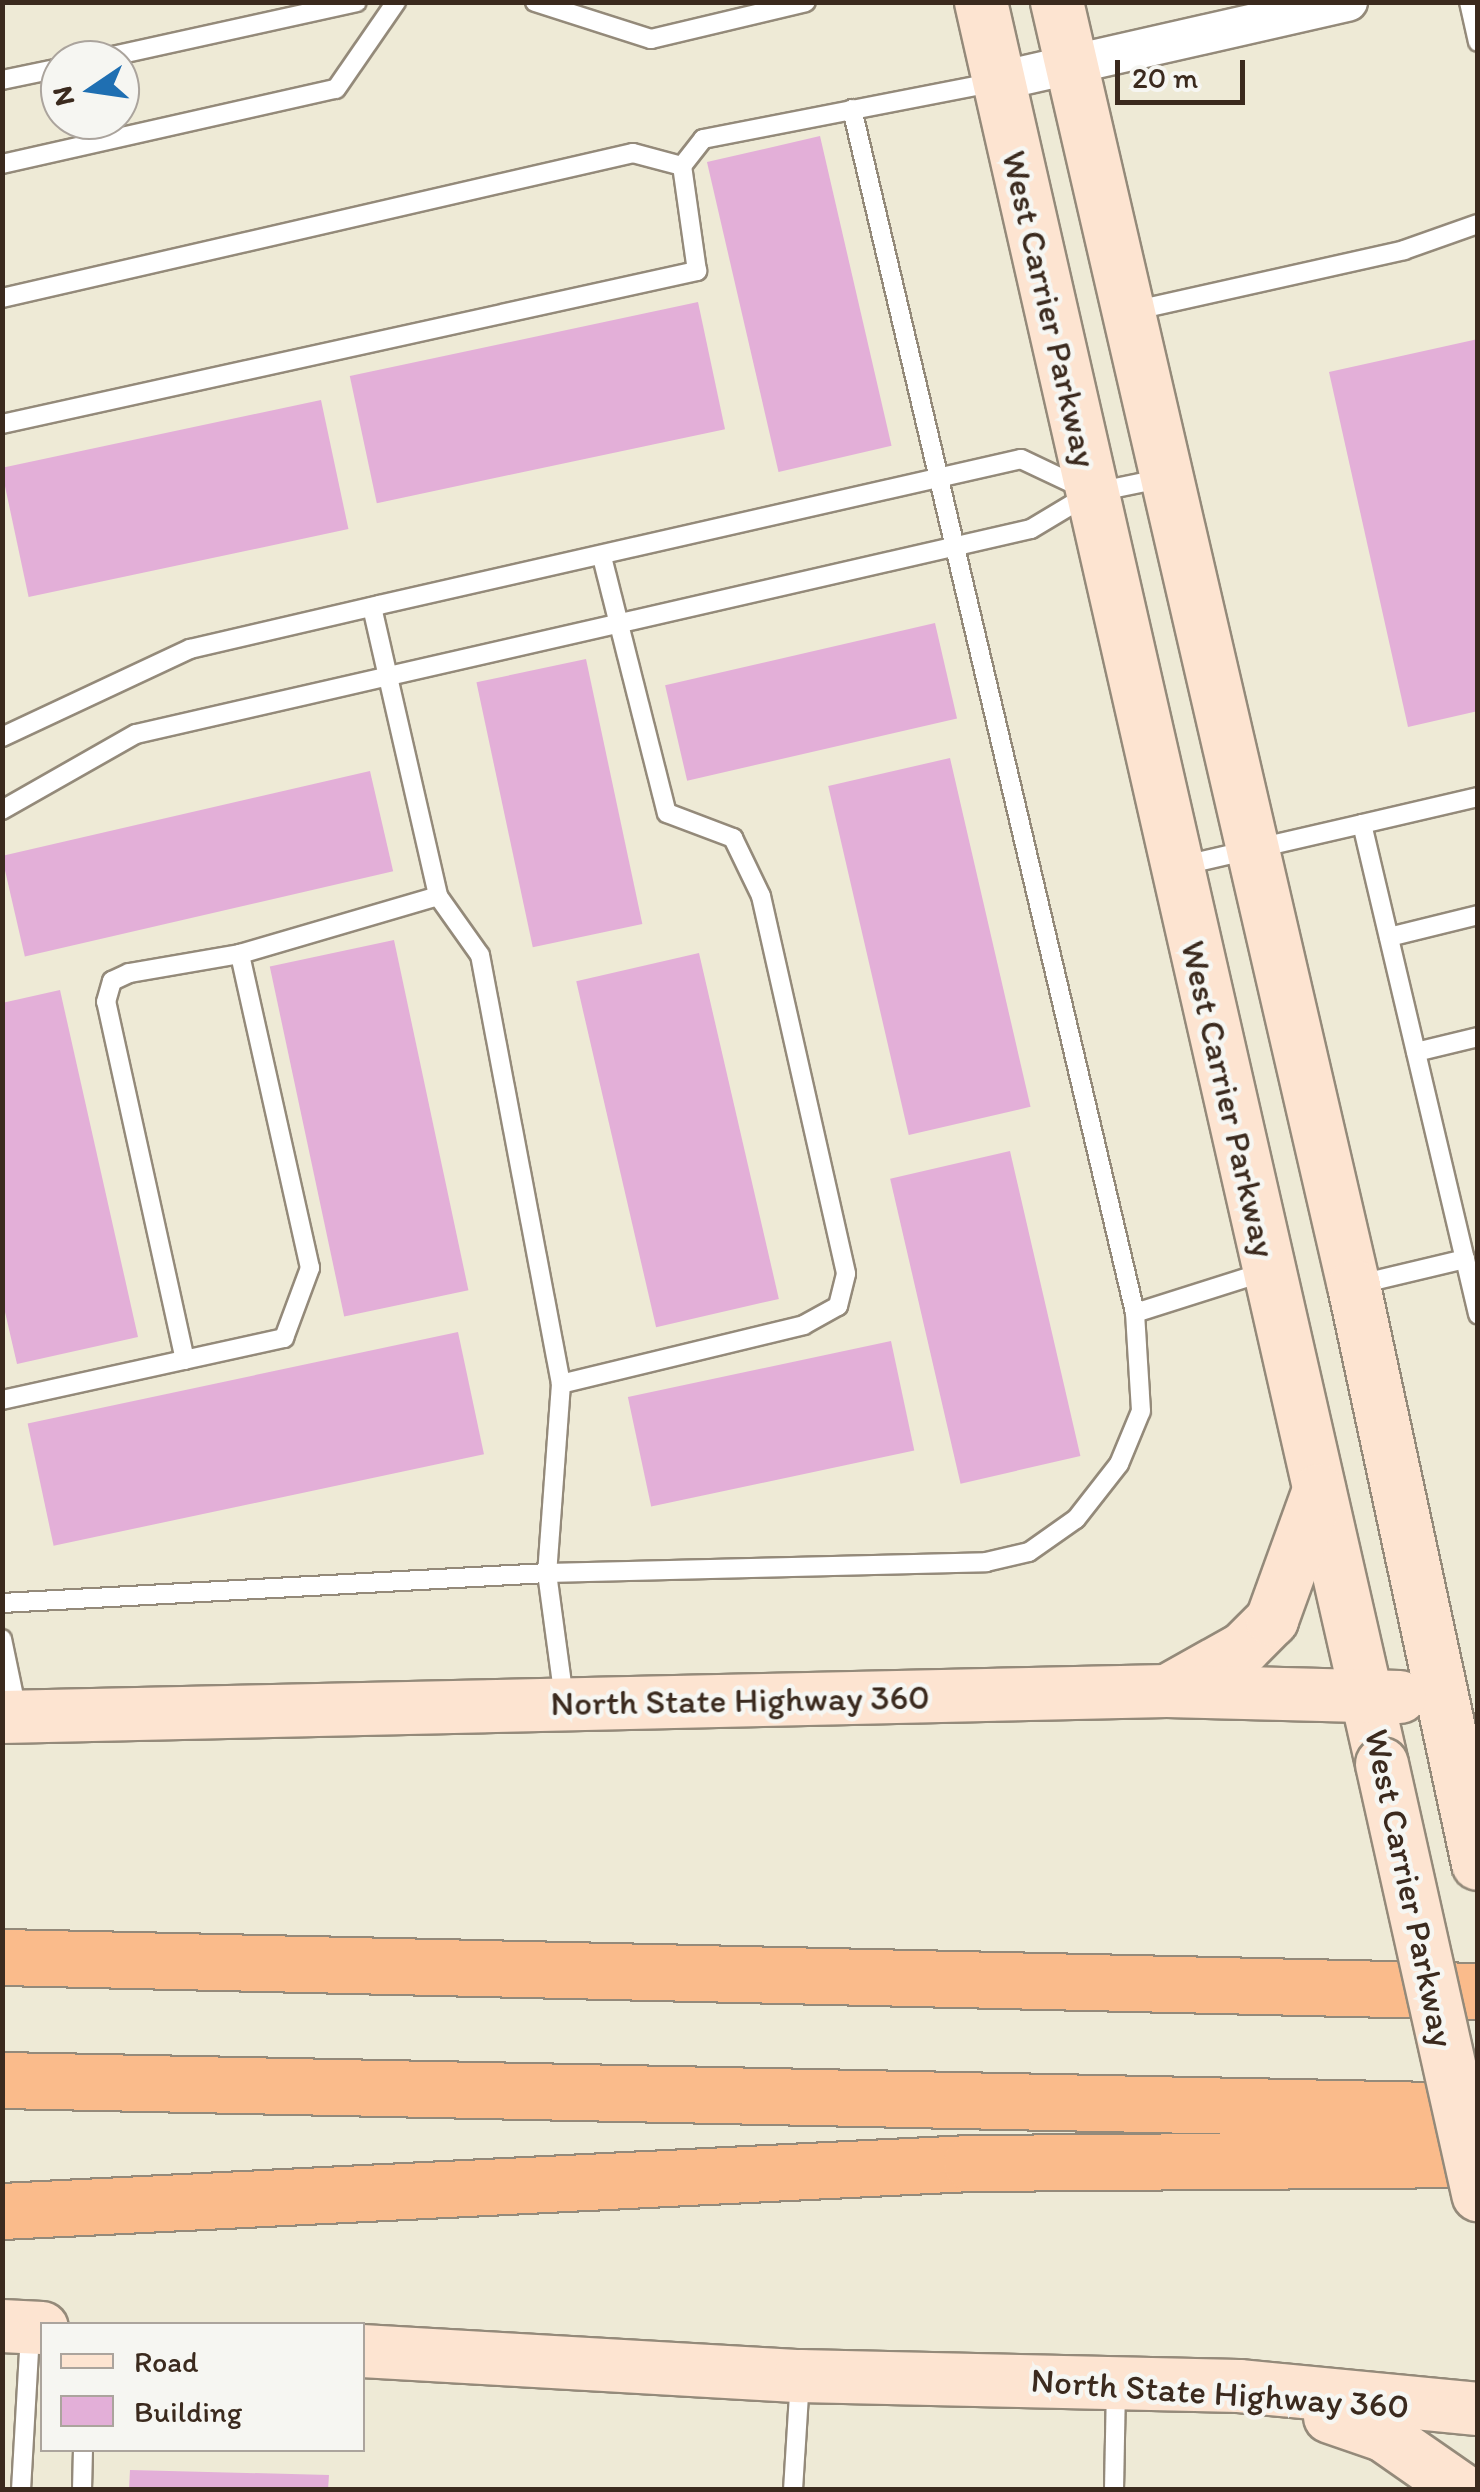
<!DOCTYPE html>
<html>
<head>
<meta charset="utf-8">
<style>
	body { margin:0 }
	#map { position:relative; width:1480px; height:2492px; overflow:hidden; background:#eeead6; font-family:Itim,sans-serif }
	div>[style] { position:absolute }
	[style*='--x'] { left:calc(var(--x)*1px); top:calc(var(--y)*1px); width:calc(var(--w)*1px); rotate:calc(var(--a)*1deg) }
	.building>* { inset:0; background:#e3afd8; transform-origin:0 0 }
	.roads { filter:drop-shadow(2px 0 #948a7a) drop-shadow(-2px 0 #948a7a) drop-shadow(0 2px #948a7a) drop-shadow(0 -2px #948a7a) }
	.lane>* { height:18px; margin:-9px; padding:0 9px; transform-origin:9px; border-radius:9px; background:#fff }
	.street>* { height:38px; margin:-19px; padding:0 19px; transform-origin:19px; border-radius:19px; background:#fff }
	.secondary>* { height:52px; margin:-26px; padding:0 26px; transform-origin:26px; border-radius:26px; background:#fde4d1 }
	.highway>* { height:55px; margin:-27.5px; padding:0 27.5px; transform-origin:27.5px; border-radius:27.5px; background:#fabb8b }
	.bridges { filter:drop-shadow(2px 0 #948a7a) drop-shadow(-2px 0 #948a7a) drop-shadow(0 2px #948a7a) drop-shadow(0 -2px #948a7a) }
	.secondary-bridge>* { height:52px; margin:-26px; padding:0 26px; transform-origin:26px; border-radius:26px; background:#fde4d1 }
	span { translate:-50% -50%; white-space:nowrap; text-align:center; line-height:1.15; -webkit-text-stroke:9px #f6f6f2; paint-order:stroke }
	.street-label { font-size:35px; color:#3b2a1e }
	.frame { position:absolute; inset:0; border:5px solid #3b2a1e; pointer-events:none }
	.legend { position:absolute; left:40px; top:2322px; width:325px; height:130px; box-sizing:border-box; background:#f6f6f2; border:2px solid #aba49d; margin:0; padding:12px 18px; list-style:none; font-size:30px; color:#3b2a1e }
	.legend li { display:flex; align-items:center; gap:20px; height:50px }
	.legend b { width:50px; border:2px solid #aba49d }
	.north { position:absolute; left:40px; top:40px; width:100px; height:100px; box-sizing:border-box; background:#f6f6f2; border:2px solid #aba49d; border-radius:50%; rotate:257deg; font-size:28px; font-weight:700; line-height:40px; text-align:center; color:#3b2a1e }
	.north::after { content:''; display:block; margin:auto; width:35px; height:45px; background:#1f6fb2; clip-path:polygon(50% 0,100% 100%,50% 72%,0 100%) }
	.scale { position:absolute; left:1115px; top:60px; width:130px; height:45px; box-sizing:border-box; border:5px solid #3b2a1e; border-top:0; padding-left:12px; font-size:30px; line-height:35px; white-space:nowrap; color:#3b2a1e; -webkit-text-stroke:8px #f6f6f2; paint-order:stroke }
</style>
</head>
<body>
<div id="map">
	<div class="building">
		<i style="left:820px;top:136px;width:318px;height:116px;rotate:77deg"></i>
		<i style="left:698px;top:302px;width:130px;height:356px;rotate:78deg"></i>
		<i style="clip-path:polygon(1478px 339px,1478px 711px,1408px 727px,1329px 372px)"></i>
		<i style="left:321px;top:400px;width:132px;height:327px;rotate:78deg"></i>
		<i style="left:935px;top:623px;width:98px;height:277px;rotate:77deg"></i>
		<i style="left:586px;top:659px;width:271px;height:112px;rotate:78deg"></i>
		<i style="left:950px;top:758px;width:358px;height:125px;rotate:77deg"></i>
		<i style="left:370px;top:771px;width:103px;height:378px;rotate:77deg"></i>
		<i style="left:394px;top:940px;width:358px;height:127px;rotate:78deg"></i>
		<i style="left:699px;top:953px;width:355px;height:126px;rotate:77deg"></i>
		<i style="clip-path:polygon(60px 990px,138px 1337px,17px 1364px,2px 1299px,2px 1003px)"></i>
		<i style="left:1010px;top:1151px;width:313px;height:123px;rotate:77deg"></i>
		<i style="left:458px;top:1332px;width:125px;height:440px;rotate:78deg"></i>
		<i style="left:891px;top:1341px;width:112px;height:269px;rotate:78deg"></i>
		<i style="clip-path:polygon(130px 2470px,329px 2475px,328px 2490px,129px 2490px)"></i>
	</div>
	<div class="roads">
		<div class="lane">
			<i style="--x:535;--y:2;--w:122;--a:17.7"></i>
			<i style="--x:651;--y:39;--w:159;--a:-13.4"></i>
			<i style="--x:1469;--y:2;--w:41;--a:77.3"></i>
			<i style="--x:94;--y:60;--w:269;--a:-12.4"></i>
			<i style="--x:2;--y:80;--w:59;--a:-11.7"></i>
			<i style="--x:852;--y:109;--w:1237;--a:76.77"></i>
			<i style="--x:2;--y:164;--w:342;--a:-12.7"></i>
			<i style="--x:336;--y:89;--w:106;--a:-55.4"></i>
			<i style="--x:2;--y:298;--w:647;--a:-12.94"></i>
			<i style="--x:633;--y:153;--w:51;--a:14.9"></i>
			<i style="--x:1132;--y:311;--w:279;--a:-12.6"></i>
			<i style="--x:1404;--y:250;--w:78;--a:-19.4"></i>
			<i style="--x:2;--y:424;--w:712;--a:-12.42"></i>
			<i style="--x:697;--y:271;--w:106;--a:-98.1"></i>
			<i style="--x:682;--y:166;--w:34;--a:-52"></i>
			<i style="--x:703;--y:139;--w:298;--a:-11"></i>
			<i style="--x:602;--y:557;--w:264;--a:75.8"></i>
			<i style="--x:667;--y:813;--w:71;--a:20.7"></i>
			<i style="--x:733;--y:838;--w:64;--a:64.2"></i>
			<i style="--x:761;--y:896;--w:387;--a:77.3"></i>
			<i style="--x:846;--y:1274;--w:33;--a:104"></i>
			<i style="--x:838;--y:1306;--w:39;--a:151"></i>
			<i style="--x:804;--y:1325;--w:250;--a:166.4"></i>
			<i style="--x:561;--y:1384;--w:190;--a:94.2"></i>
			<i style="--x:547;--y:1573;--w:439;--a:-1.4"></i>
			<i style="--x:986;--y:1562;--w:44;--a:-13.1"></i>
			<i style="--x:1029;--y:1552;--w:57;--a:-35.1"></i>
			<i style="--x:1076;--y:1519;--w:70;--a:-52"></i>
			<i style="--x:1119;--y:1464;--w:57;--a:-67.5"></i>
			<i style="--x:1141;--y:1411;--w:98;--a:-93.5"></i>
			<i style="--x:1135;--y:1313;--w:135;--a:-17.6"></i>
			<i style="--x:372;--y:607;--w:296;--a:77.1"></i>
			<i style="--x:2;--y:737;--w:208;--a:-25.1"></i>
			<i style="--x:190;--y:649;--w:194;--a:-13.1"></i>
			<i style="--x:379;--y:605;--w:658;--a:-12.81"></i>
			<i style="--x:1021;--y:459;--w:68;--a:25.4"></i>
			<i style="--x:2;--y:810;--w:154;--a:-29.6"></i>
			<i style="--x:136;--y:734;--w:918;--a:-12.9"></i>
			<i style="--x:1031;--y:529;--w:70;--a:-31"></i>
			<i style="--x:1091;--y:493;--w:75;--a:-11.6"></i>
			<i style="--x:1362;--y:824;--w:119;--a:-13.1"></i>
			<i style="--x:1180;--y:866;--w:187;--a:-13"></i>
			<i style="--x:1362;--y:824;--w:447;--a:76.7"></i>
			<i style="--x:1389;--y:937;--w:92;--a:-13.9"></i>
			<i style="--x:1416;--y:1052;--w:64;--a:-13.6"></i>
			<i style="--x:1360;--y:1284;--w:108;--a:-13.4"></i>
			<i style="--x:1465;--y:1259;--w:57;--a:76.7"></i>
			<i style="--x:185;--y:1360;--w:367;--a:-102.4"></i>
			<i style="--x:106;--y:1002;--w:22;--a:-74"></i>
			<i style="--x:112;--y:981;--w:19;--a:-25"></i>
			<i style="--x:129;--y:973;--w:113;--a:-9.7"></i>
			<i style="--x:2;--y:1400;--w:289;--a:-12.4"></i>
			<i style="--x:284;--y:1338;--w:75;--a:-69.6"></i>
			<i style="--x:310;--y:1268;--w:322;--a:-102.6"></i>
			<i style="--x:240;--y:954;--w:206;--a:-16.3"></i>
			<i style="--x:438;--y:896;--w:72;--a:54.6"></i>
			<i style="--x:480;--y:955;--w:437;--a:79.3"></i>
			<i style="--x:2;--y:1603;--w:546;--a:-3.15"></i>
			<i style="--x:547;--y:1573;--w:127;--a:82.3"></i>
			<i style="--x:2;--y:1639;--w:74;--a:78.2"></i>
			<i style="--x:21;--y:2490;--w:157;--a:-86.7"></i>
			<i style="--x:82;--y:2490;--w:40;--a:-88.6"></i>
			<i style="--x:793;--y:2490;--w:110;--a:-86.4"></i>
			<i style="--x:1114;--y:2490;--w:105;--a:-88.9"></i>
		</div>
		<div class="street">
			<i style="--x:999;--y:81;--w:358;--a:-12.8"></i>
		</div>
		<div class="secondary">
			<i style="--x:981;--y:2;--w:1807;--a:77.18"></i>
			<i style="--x:1057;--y:2;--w:1318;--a:76.98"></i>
			<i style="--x:1354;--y:1286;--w:591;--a:77.89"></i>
			<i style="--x:1171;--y:1689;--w:84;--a:-29.3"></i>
			<i style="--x:1244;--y:1648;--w:40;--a:-45"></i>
			<i style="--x:1272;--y:1620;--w:138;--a:-70.1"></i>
			<i style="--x:2;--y:1717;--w:1165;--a:-1.28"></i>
			<i style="--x:1167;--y:1691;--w:233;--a:1.5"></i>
			<i style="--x:2;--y:2326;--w:40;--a:2.9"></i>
			<i style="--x:362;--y:2351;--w:439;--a:3.3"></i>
			<i style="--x:800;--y:2376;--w:439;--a:1.3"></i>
			<i style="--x:1239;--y:2386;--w:240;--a:5.5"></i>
			<i style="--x:1330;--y:2417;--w:56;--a:18.8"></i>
			<i style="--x:1383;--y:2435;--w:96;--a:34.8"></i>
		</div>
		<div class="highway">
			<i style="--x:2;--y:1957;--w:1476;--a:1.32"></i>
			<i style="--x:2;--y:2080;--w:1476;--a:1.2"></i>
			<i style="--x:2;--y:2211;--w:970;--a:-2.84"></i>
			<i style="--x:971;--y:2163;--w:507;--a:-0.45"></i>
		</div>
	</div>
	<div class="bridges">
		<div class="secondary-bridge">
			<i style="--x:1382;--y:1764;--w:442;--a:77.4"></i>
		</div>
	</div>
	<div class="street-label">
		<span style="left:1050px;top:309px;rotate:77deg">West Carrier Parkway</span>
		<span style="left:1229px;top:1099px;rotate:77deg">West Carrier Parkway</span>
		<span style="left:740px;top:1700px;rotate:-1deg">North State Highway 360</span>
		<span style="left:1410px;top:1888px;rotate:78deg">West Carrier Parkway</span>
		<span style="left:1220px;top:2393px;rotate:4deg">North State Highway 360</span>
	</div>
	<div class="frame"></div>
	<ul class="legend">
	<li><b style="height:12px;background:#fde4d1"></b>Road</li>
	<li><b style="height:28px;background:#e3afd8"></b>Building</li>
	</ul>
	<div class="north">N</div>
	<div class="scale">20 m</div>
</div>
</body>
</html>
